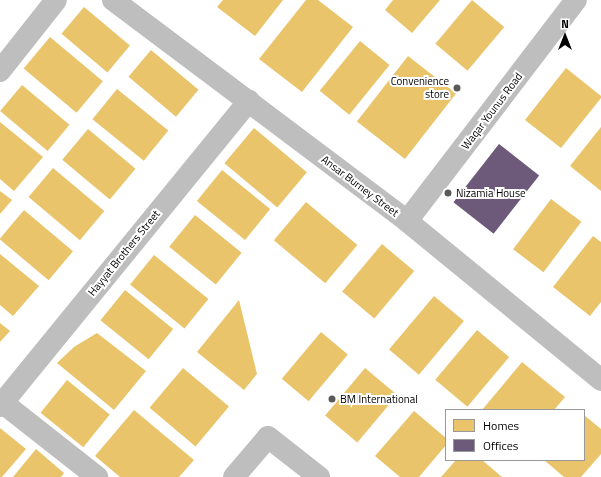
<!DOCTYPE html>
<html>
<head>
<meta charset="utf-8">
<style>
	body { margin:0 }
	#map { position:relative; width:601px; height:477px; overflow:hidden; background:#fff; font-family:"Titillium Web",sans-serif }
	div>[style] { position:absolute }
	[style*='--x'] { left:calc(var(--x)*1px); top:calc(var(--y)*1px); width:calc(var(--w)*1px); rotate:calc(var(--a)*1deg) }
	.homes>* { inset:0; background:#e9c46a; transform-origin:0 0 }
	.offices>* { inset:0; background:#6d597a; transform-origin:0 0 }
	.minor>* { height:22px; margin:-11px; padding:0 11px; transform-origin:11px; border-radius:11px; background:#bebebe }
	.dots>* { width:11px; height:11px; translate:-50% -50%; box-sizing:border-box; border:2px solid #fff; border-radius:50% }
	span { translate:-50% -50%; white-space:nowrap; text-align:center; line-height:1.15; -webkit-text-stroke:4px #fff; paint-order:stroke }
	.poi-label { font-size:11px; color:#000 }
	.right { translate:-100% -50%; text-align:right }
	.left { translate:0 -50%; text-align:left }
	.street-label { font-size:11px; color:#000 }
	.legend { position:absolute; left:445px; top:409px; width:140px; height:52px; box-sizing:border-box; background:#fff; border:1px solid #999; margin:0; padding:5px 7px; list-style:none; font-size:12px; color:#000 }
	.legend li { display:flex; align-items:center; gap:8px; height:20px }
	.legend b { width:20px; border:1px solid #999 }
	.north { position:absolute; left:545px; top:16px; width:40px; height:40px; -webkit-text-stroke:3px #fff; paint-order:stroke; rotate:0deg; font-size:11px; font-weight:700; line-height:16px; text-align:center; color:#000 }
	.north::after { content:''; display:block; margin:auto; width:14px; height:18px; background:#000; clip-path:polygon(50% 0,100% 100%,50% 72%,0 100%) }
</style>
</head>
<body>
<div id="map">
	<div class="homes">
		<i style="clip-path:polygon(223px 0,283px 0,255px 36px,217px 7px)"></i>
		<i style="clip-path:polygon(306px 0,318px 0,353px 27px,302px 92px,259px 59px)"></i>
		<i style="clip-path:polygon(393px 0,440px 0,412px 33px,385px 10px)"></i>
		<i style="left:472px;top:0;width:42px;height:57px;rotate:40deg"></i>
		<i style="left:84px;top:7px;width:60px;height:35px;rotate:40deg"></i>
		<i style="left:50px;top:37px;width:69px;height:41px;rotate:40deg"></i>
		<i style="left:360px;top:41px;width:38px;height:64px;rotate:39deg"></i>
		<i style="left:151px;top:50px;width:62px;height:35px;rotate:40deg"></i>
		<i style="left:408px;top:56px;width:61px;height:83px;rotate:38deg"></i>
		<i style="clip-path:polygon(566px 68px,601px 96px,601px 98px,561px 148px,525px 120px)"></i>
		<i style="left:22px;top:85px;width:62px;height:34px;rotate:40deg"></i>
		<i style="left:117px;top:89px;width:66px;height:39px;rotate:39deg"></i>
		<i style="clip-path:polygon(0 122px,43px 157px,14px 191px,0 179px)"></i>
		<i style="clip-path:polygon(601px 127px,601px 191px,570px 166px)"></i>
		<i style="left:254px;top:128px;width:69px;height:46px;rotate:40deg"></i>
		<i style="left:88px;top:129px;width:62px;height:40px;rotate:40deg"></i>
		<i style="left:53px;top:168px;width:67px;height:38px;rotate:40deg"></i>
		<i style="left:222px;top:170px;width:62px;height:40px;rotate:39deg"></i>
		<i style="clip-path:polygon(0 191px,12px 200px,0 214px)"></i>
		<i style="left:551px;top:199px;width:38px;height:63px;rotate:37deg"></i>
		<i style="left:306px;top:202px;width:67px;height:50px;rotate:40deg"></i>
		<i style="left:24px;top:210px;width:64px;height:38px;rotate:40deg"></i>
		<i style="left:195px;top:215px;width:60px;height:41px;rotate:39deg"></i>
		<i style="clip-path:polygon(593px 236px,601px 242px,601px 302px,590px 316px,553px 287px)"></i>
		<i style="left:382px;top:244px;width:42px;height:62px;rotate:40deg"></i>
		<i style="clip-path:polygon(0 254px,39px 286px,13px 316px,0 305px)"></i>
		<i style="left:154px;top:255px;width:70px;height:38px;rotate:39deg"></i>
		<i style="left:125px;top:290px;width:62px;height:39px;rotate:39deg"></i>
		<i style="left:434px;top:296px;width:39px;height:70px;rotate:40deg"></i>
		<i style="clip-path:polygon(239px 300px,257px 374px,244px 390px,197px 352px)"></i>
		<i style="clip-path:polygon(0 323px,10px 331px,0 342px)"></i>
		<i style="left:477px;top:330px;width:42px;height:65px;rotate:40deg"></i>
		<i style="left:321px;top:332px;width:35px;height:61px;rotate:40deg"></i>
		<i style="clip-path:polygon(97px 333px,146px 371px,114px 410px,57px 363px,74px 347px)"></i>
		<i style="clip-path:polygon(522px 362px,565px 397px,554px 410px,482px 410px)"></i>
		<i style="left:183px;top:368px;width:60px;height:52px;rotate:40deg"></i>
		<i style="left:365px;top:368px;width:42px;height:62px;rotate:40deg"></i>
		<i style="left:67px;top:380px;width:55px;height:42px;rotate:39deg"></i>
		<i style="clip-path:polygon(134px 410px,194px 460px,179px 477px,120px 477px,95px 456px)"></i>
		<i style="clip-path:polygon(414px 411px,446px 438px,446px 445px,419px 477px,400px 477px,375px 456px)"></i>
		<i style="clip-path:polygon(584px 415px,601px 429px,601px 454px,581px 477px,564px 477px,544px 460px,584px 460px)"></i>
		<i style="clip-path:polygon(0 428px,26px 449px,2px 477px,0 477px)"></i>
		<i style="clip-path:polygon(36px 449px,64px 473px,61px 477px,13px 477px)"></i>
		<i style="clip-path:polygon(456px 460px,482px 460px,502px 477px,441px 477px)"></i>
	</div>
	<div class="offices">
		<i style="left:499px;top:144px;width:51px;height:74px;rotate:38deg"></i>
	</div>
	<div class="minor">
		<i style="--x:113;--y:0;--w:368;--a:36.9"></i>
		<i style="--x:407;--y:221;--w:251;--a:39.3"></i>
		<i style="--x:0;--y:71;--w:90;--a:-51.7"></i>
		<i style="--x:407;--y:221;--w:278;--a:-52.6"></i>
		<i style="--x:3;--y:403;--w:120;--a:38.2"></i>
		<i style="--x:0;--y:406;--w:394;--a:-50.8"></i>
		<i style="--x:234;--y:477;--w:52;--a:-49.6"></i>
		<i style="--x:268;--y:437;--w:65;--a:38.1"></i>
	</div>
	<div class="dots">
		<i style="left:457px;top:88px;background:#595959"></i>
		<i style="left:448px;top:193px;background:#595959"></i>
		<i style="left:332px;top:399px;background:#595959"></i>
	</div>
	<div class="poi-label">
		<span class="right" style="left:449px;top:88px">Convenience<br>store</span>
		<span class="left" style="left:456px;top:193px">Nizamia House</span>
		<span class="left" style="left:340px;top:399px">BM International</span>
	</div>
	<div class="street-label">
		<span style="left:492px;top:111px;rotate:-53deg">Waqar Younus Road</span>
		<span style="left:360px;top:186px;rotate:37deg">Ansar Burney Street</span>
		<span style="left:124px;top:253px;rotate:-51deg">Hayyat Brothers Street</span>
	</div>
	<ul class="legend">
	<li><b style="height:11px;background:#e9c46a"></b>Homes</li>
	<li><b style="height:11px;background:#6d597a"></b>Offices</li>
	</ul>
	<div class="north">N</div>
</div>
</body>
</html>
